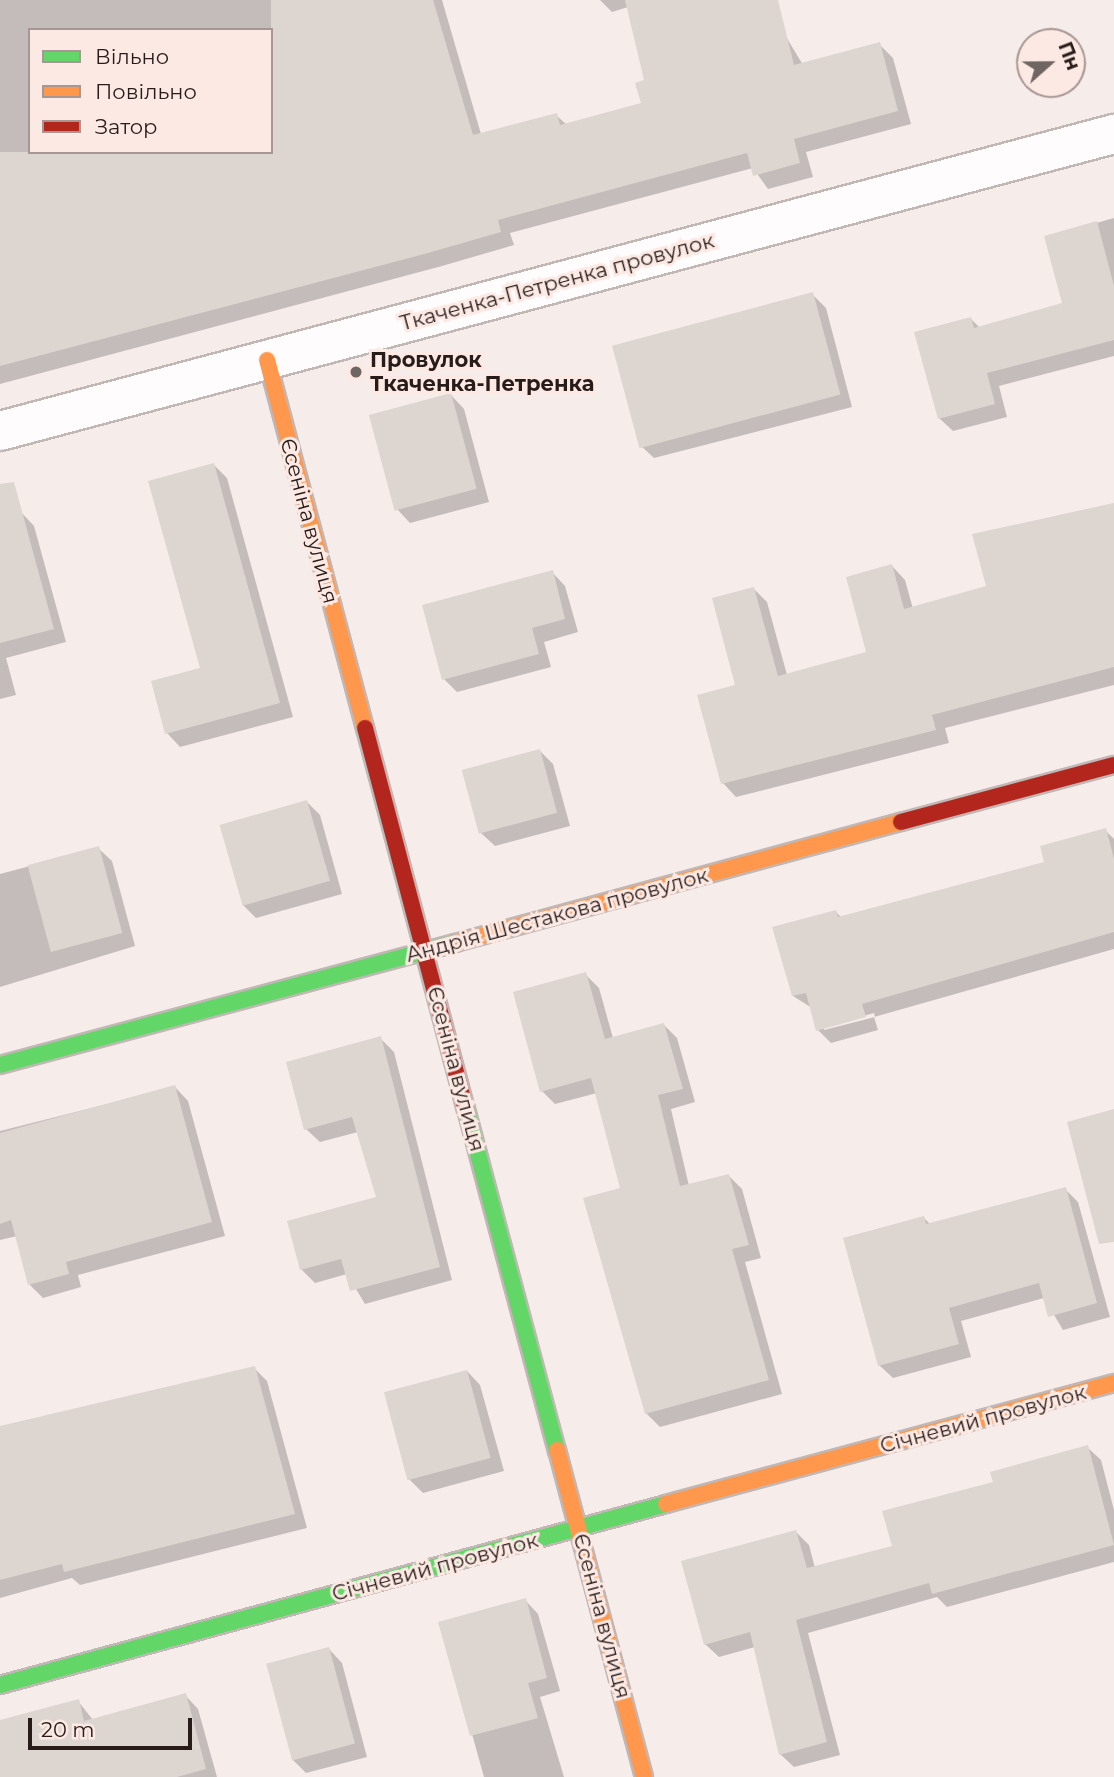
<!DOCTYPE html>
<html>
<head>
<meta charset="utf-8">
<style>
	body { margin:0 }
	#map { position:relative; width:1114px; height:1777px; overflow:hidden; background:#f6ecea; font-family:Montserrat,sans-serif }
	div>[style] { position:absolute }
	[style*='--x'] { left:calc(var(--x)*1px); top:calc(var(--y)*1px); width:calc(var(--w)*1px); rotate:calc(var(--a)*1deg) }
	.shadow>* { inset:0; background:#0003 }
	.building>* { inset:0; background:#ddd5cf; transform-origin:0 0 }
	.roads { filter:drop-shadow(2px 0 #c1b7b5) drop-shadow(-2px 0 #c1b7b5) drop-shadow(0 2px #c1b7b5) drop-shadow(0 -2px #c1b7b5) }
	.street>* { height:38px; margin:-19px; padding:0 19px; transform-origin:19px; border-radius:19px; background:#fefcfc }
	.fast>* { height:16px; margin:-8px; padding:0 8px; transform-origin:8px; border-radius:8px; background:#63d668 }
	.slow>* { height:16px; margin:-8px; padding:0 8px; transform-origin:8px; border-radius:8px; background:#ff974d }
	.jam>* { height:16px; margin:-8px; padding:0 8px; transform-origin:8px; border-radius:8px; background:#b3261e }
	.dots>* { width:19px; height:19px; translate:-50% -50%; box-sizing:border-box; border:4px solid #fce9e4; border-radius:50% }
	span { translate:-50% -50%; white-space:nowrap; text-align:center; line-height:1.15; -webkit-text-stroke:6px #fce9e4; paint-order:stroke }
	.street-label { font-size:21px; color:#271c19 }
	.poi-label { font-size:21px; color:#271c19; font-weight:700 }
	.left { translate:0 -50%; text-align:left }
	.legend { position:absolute; left:28px; top:28px; width:245px; height:126px; box-sizing:border-box; background:#fce9e4; border:2px solid #a79793; margin:0; padding:9px 12px; list-style:none; font-size:21px; color:#271c19 }
	.legend li { display:flex; align-items:center; gap:14px; height:35px }
	.legend b { width:35px; border:2px solid #a79793 }
	.north { position:absolute; left:1016px; top:28px; width:70px; height:70px; box-sizing:border-box; background:#fce9e4; border:2px solid #a79793; border-radius:50%; rotate:69deg; font-size:19px; font-weight:700; line-height:28px; text-align:center; color:#271c19 }
	.north::after { content:''; display:block; margin:auto; width:24px; height:32px; background:#6f6562; clip-path:polygon(50% 0,100% 100%,50% 72%,0 100%) }
	.scale { position:absolute; left:28px; top:1718px; width:164px; height:32px; box-sizing:border-box; border:4px solid #271c19; border-top:0; padding-left:9px; font-size:21px; line-height:24px; white-space:nowrap; color:#271c19; -webkit-text-stroke:5px #fce9e4; paint-order:stroke }
</style>
</head>
<body>
<div id="map">
	<div class="shadow">
		<i style="clip-path:polygon(evenodd,0 0,442px 0,481px 134px,556px 115px,567px 125px,643px 104px,646px 81px,628px 7px,612px 12px,600px 0,764px 0,803px 65px,879px 44px,893px 58px,911px 124px,806px 152px,813px 177px,768px 189px,753px 168px,510px 233px,514px 245px,442px 266px,0 384px,0 0,30px 30px,271px 30px,271px 152px,30px 152px,30px 30px)"></i>
		<i style="clip-path:polygon(1114px 218px,1114px 356px,999px 386px,1007px 417px,953px 431px,939px 418px,971px 319px,980px 328px,1064px 304px,1047px 237px)"></i>
		<i style="clip-path:polygon(812px 294px,826px 308px,852px 407px,654px 458px,640px 445px)"></i>
		<i style="clip-path:polygon(451px 395px,464px 409px,489px 502px,410px 523px,397px 509px)"></i>
		<i style="clip-path:polygon(214px 465px,227px 478px,293px 717px,180px 747px,167px 733px,202px 669px)"></i>
		<i style="clip-path:polygon(1114px 505px,1114px 685px,945px 728px,949px 743px,736px 797px,723px 783px,754px 589px,767px 602px,787px 675px,868px 654px,892px 566px,905px 580px,913px 609px,988px 587px,974px 535px)"></i>
		<i style="clip-path:polygon(21px 512px,34px 526px,66px 642px,6px 658px,16px 695px,0 699px,0 518px)"></i>
		<i style="clip-path:polygon(552px 572px,565px 586px,578px 632px,544px 642px,551px 667px,457px 692px,444px 679px)"></i>
		<i style="clip-path:polygon(540px 751px,553px 764px,570px 826px,495px 846px,481px 833px)"></i>
		<i style="clip-path:polygon(307px 802px,320px 815px,342px 894px,256px 918px,242px 904px)"></i>
		<i style="clip-path:polygon(evenodd,1105px 830px,1114px 839px,1114px 949px,874px 1017px,878px 1030px,831px 1043px,818px 1030px,812px 1008px,793px 996px,836px 912px,842px 918px,1046px 863px,1105px 830px,874px 1013px,875px 1017px,824px 1030px,824px 1027px,874px 1013px)"></i>
		<i style="clip-path:polygon(98px 848px,112px 861px,135px 946px,0 987px,0 874px)"></i>
		<i style="clip-path:polygon(585px 974px,599px 988px,613px 1038px,664px 1025px,677px 1038px,695px 1102px,671px 1109px,689px 1186px,729px 1176px,742px 1189px,761px 1258px,745px 1262px,782px 1394px,660px 1427px,646px 1413px,623px 1189px,597px 1093px,555px 1104px,542px 1091px)"></i>
		<i style="clip-path:polygon(380px 1038px,394px 1052px,452px 1280px,365px 1304px,347px 1274px,315px 1283px,302px 1270px,290px 1222px,378px 1198px,358px 1132px,320px 1142px,306px 1129px)"></i>
		<i style="clip-path:polygon(175px 1087px,188px 1101px,225px 1236px,78px 1275px,81px 1287px,43px 1298px,29px 1284px,17px 1236px,0 1240px,0 1131px)"></i>
		<i style="clip-path:polygon(1065px 1189px,1078px 1202px,1110px 1317px,1063px 1330px,1044px 1298px,961px 1321px,971px 1357px,893px 1378px,879px 1365px,924px 1218px,931px 1225px)"></i>
		<i style="clip-path:polygon(254px 1368px,267px 1381px,307px 1528px,80px 1585px,72px 1578px,0 1598px,0 1428px)"></i>
		<i style="clip-path:polygon(467px 1371px,480px 1385px,504px 1471px,423px 1493px,409px 1479px)"></i>
		<i style="clip-path:polygon(1087px 1447px,1101px 1460px,1114px 1510px,1114px 1562px,947px 1607px,937px 1597px,808px 1633px,840px 1755px,794px 1767px,780px 1754px,755px 1647px,719px 1657px,705px 1644px,796px 1532px,809px 1545px,815px 1568px,894px 1547px,995px 1483px)"></i>
		<i style="clip-path:polygon(525px 1600px,538px 1614px,560px 1691px,540px 1697px,564px 1777px,484px 1777px,441px 1623px)"></i>
		<i style="clip-path:polygon(329px 1649px,342px 1663px,367px 1757px,306px 1773px,293px 1760px)"></i>
		<i style="clip-path:polygon(185px 1695px,198px 1709px,217px 1777px,0 1777px,0 1722px,78px 1701px,93px 1720px)"></i>
	</div>
	<div class="building">
		<i style="clip-path:polygon(271px 0,433px 0,473px 135px,557px 113px,560px 125px,641px 103px,635px 83px,644px 80px,625px 0,778px 0,794px 65px,880px 42px,898px 111px,794px 139px,800px 163px,753px 176px,747px 153px,498px 220px,501px 232px,428px 253px,0 366px,0 152px,271px 152px)"></i>
		<i style="clip-path:polygon(1097px 221px,1114px 286px,1114px 340px,987px 373px,995px 404px,938px 419px,914px 332px,971px 317px,974px 328px,1062px 303px,1044px 236px)"></i>
		<i style="left:813px;top:292px;width:106px;height:208px;rotate:75deg"></i>
		<i style="left:451px;top:393px;width:99px;height:85px;rotate:75deg"></i>
		<i style="clip-path:polygon(214px 463px,280px 703px,165px 734px,151px 681px,200px 668px,148px 481px)"></i>
		<i style="clip-path:polygon(14px 482px,54px 629px,0 643px,0 484px)"></i>
		<i style="clip-path:polygon(1114px 503px,1114px 667px,932px 715px,936px 730px,721px 784px,697px 695px,735px 685px,712px 598px,754px 587px,778px 676px,866px 652px,846px 577px,892px 564px,904px 609px,986px 586px,972px 534px)"></i>
		<i style="clip-path:polygon(553px 570px,565px 619px,532px 628px,539px 654px,442px 680px,422px 605px)"></i>
		<i style="left:540px;top:749px;width:66px;height:81px;rotate:75deg"></i>
		<i style="left:307px;top:800px;width:84px;height:91px;rotate:74deg"></i>
		<i style="clip-path:polygon(1106px 828px,1114px 859px,1114px 932px,862px 1004px,866px 1017px,816px 1031px,806px 993px,792px 996px,772px 927px,836px 910px,838px 917px,1044px 862px,1040px 846px)"></i>
		<i style="left:99px;top:846px;width:90px;height:74px;rotate:75deg"></i>
		<i style="clip-path:polygon(586px 972px,605px 1039px,664px 1023px,683px 1089px,658px 1095px,680px 1186px,729px 1174px,749px 1245px,732px 1249px,769px 1380px,645px 1414px,583px 1198px,620px 1188px,591px 1078px,540px 1092px,513px 992px)"></i>
		<i style="clip-path:polygon(381px 1036px,440px 1267px,350px 1291px,341px 1259px,300px 1270px,287px 1221px,376px 1197px,352px 1117px,304px 1130px,286px 1062px)"></i>
		<i style="clip-path:polygon(175px 1085px,212px 1222px,66px 1262px,69px 1274px,28px 1285px,11px 1220px,0 1224px,0 1133px)"></i>
		<i style="clip-path:polygon(1114px 1109px,1114px 1242px,1099px 1244px,1067px 1122px)"></i>
		<i style="clip-path:polygon(1066px 1187px,1097px 1303px,1048px 1317px,1039px 1283px,949px 1308px,959px 1344px,878px 1366px,843px 1238px,924px 1216px,926px 1224px)"></i>
		<i style="clip-path:polygon(255px 1366px,295px 1514px,64px 1572px,62px 1564px,0 1580px,0 1426px)"></i>
		<i style="left:467px;top:1370px;width:91px;height:86px;rotate:75deg"></i>
		<i style="clip-path:polygon(1088px 1445px,1114px 1545px,932px 1594px,929px 1583px,796px 1620px,827px 1742px,779px 1755px,750px 1632px,704px 1645px,681px 1561px,796px 1530px,807px 1568px,892px 1546px,882px 1511px,993px 1482px,990px 1472px)"></i>
		<i style="clip-path:polygon(526px 1598px,547px 1678px,528px 1683px,538px 1718px,470px 1736px,438px 1622px)"></i>
		<i style="left:329px;top:1647px;width:100px;height:65px;rotate:75deg"></i>
		<i style="clip-path:polygon(186px 1693px,206px 1769px,177px 1777px,0 1777px,0 1720px,79px 1699px,84px 1721px)"></i>
	</div>
	<div class="roads">
		<div class="street">
			<i style="--x:0;--y:431;--w:1153;--a:-14.93"></i>
		</div>
		<div class="fast">
			<i style="--x:0;--y:1065;--w:471;--a:-15"></i>
			<i style="--x:466;--y:1109;--w:353;--a:75.1"></i>
			<i style="--x:0;--y:1685;--w:690;--a:-15.2"></i>
		</div>
		<div class="slow">
			<i style="--x:267;--y:360;--w:381;--a:75.1"></i>
			<i style="--x:455;--y:943;--w:462;--a:-15.2"></i>
			<i style="--x:557;--y:1450;--w:338;--a:75.1"></i>
			<i style="--x:666;--y:1504;--w:464;--a:-15.1"></i>
		</div>
		<div class="jam">
			<i style="--x:365;--y:728;--w:394;--a:75.2"></i>
			<i style="--x:901;--y:822;--w:220;--a:-15"></i>
		</div>
	</div>
	<div class="dots">
		<i style="left:356px;top:372px;background:#6f6562"></i>
	</div>
	<div class="street-label">
		<span style="left:557px;top:282px;rotate:-15deg">Ткаченка-Петренка провулок</span>
		<span style="left:309px;top:521px;rotate:75deg">Єсеніна вулиця</span>
		<span style="left:557px;top:915px;rotate:-15deg">Андрія Шестакова провулок</span>
		<span style="left:456px;top:1069px;rotate:75deg">Єсеніна вулиця</span>
		<span style="left:983px;top:1419px;rotate:-15deg">Січневий провулок</span>
		<span style="left:435px;top:1567px;rotate:-15deg">Січневий провулок</span>
		<span style="left:602px;top:1616px;rotate:75deg">Єсеніна вулиця</span>
	</div>
	<div class="poi-label">
		<span class="left" style="left:370px;top:372px">Провулок<br>Ткаченка-Петренка</span>
	</div>
	<ul class="legend">
	<li><b style="height:9px;background:#63d668"></b>Вільно</li>
	<li><b style="height:9px;background:#ff974d"></b>Повільно</li>
	<li><b style="height:9px;background:#b3261e"></b>Затор</li>
	</ul>
	<div class="north">Пн</div>
	<div class="scale">20 m</div>
</div>
</body>
</html>
